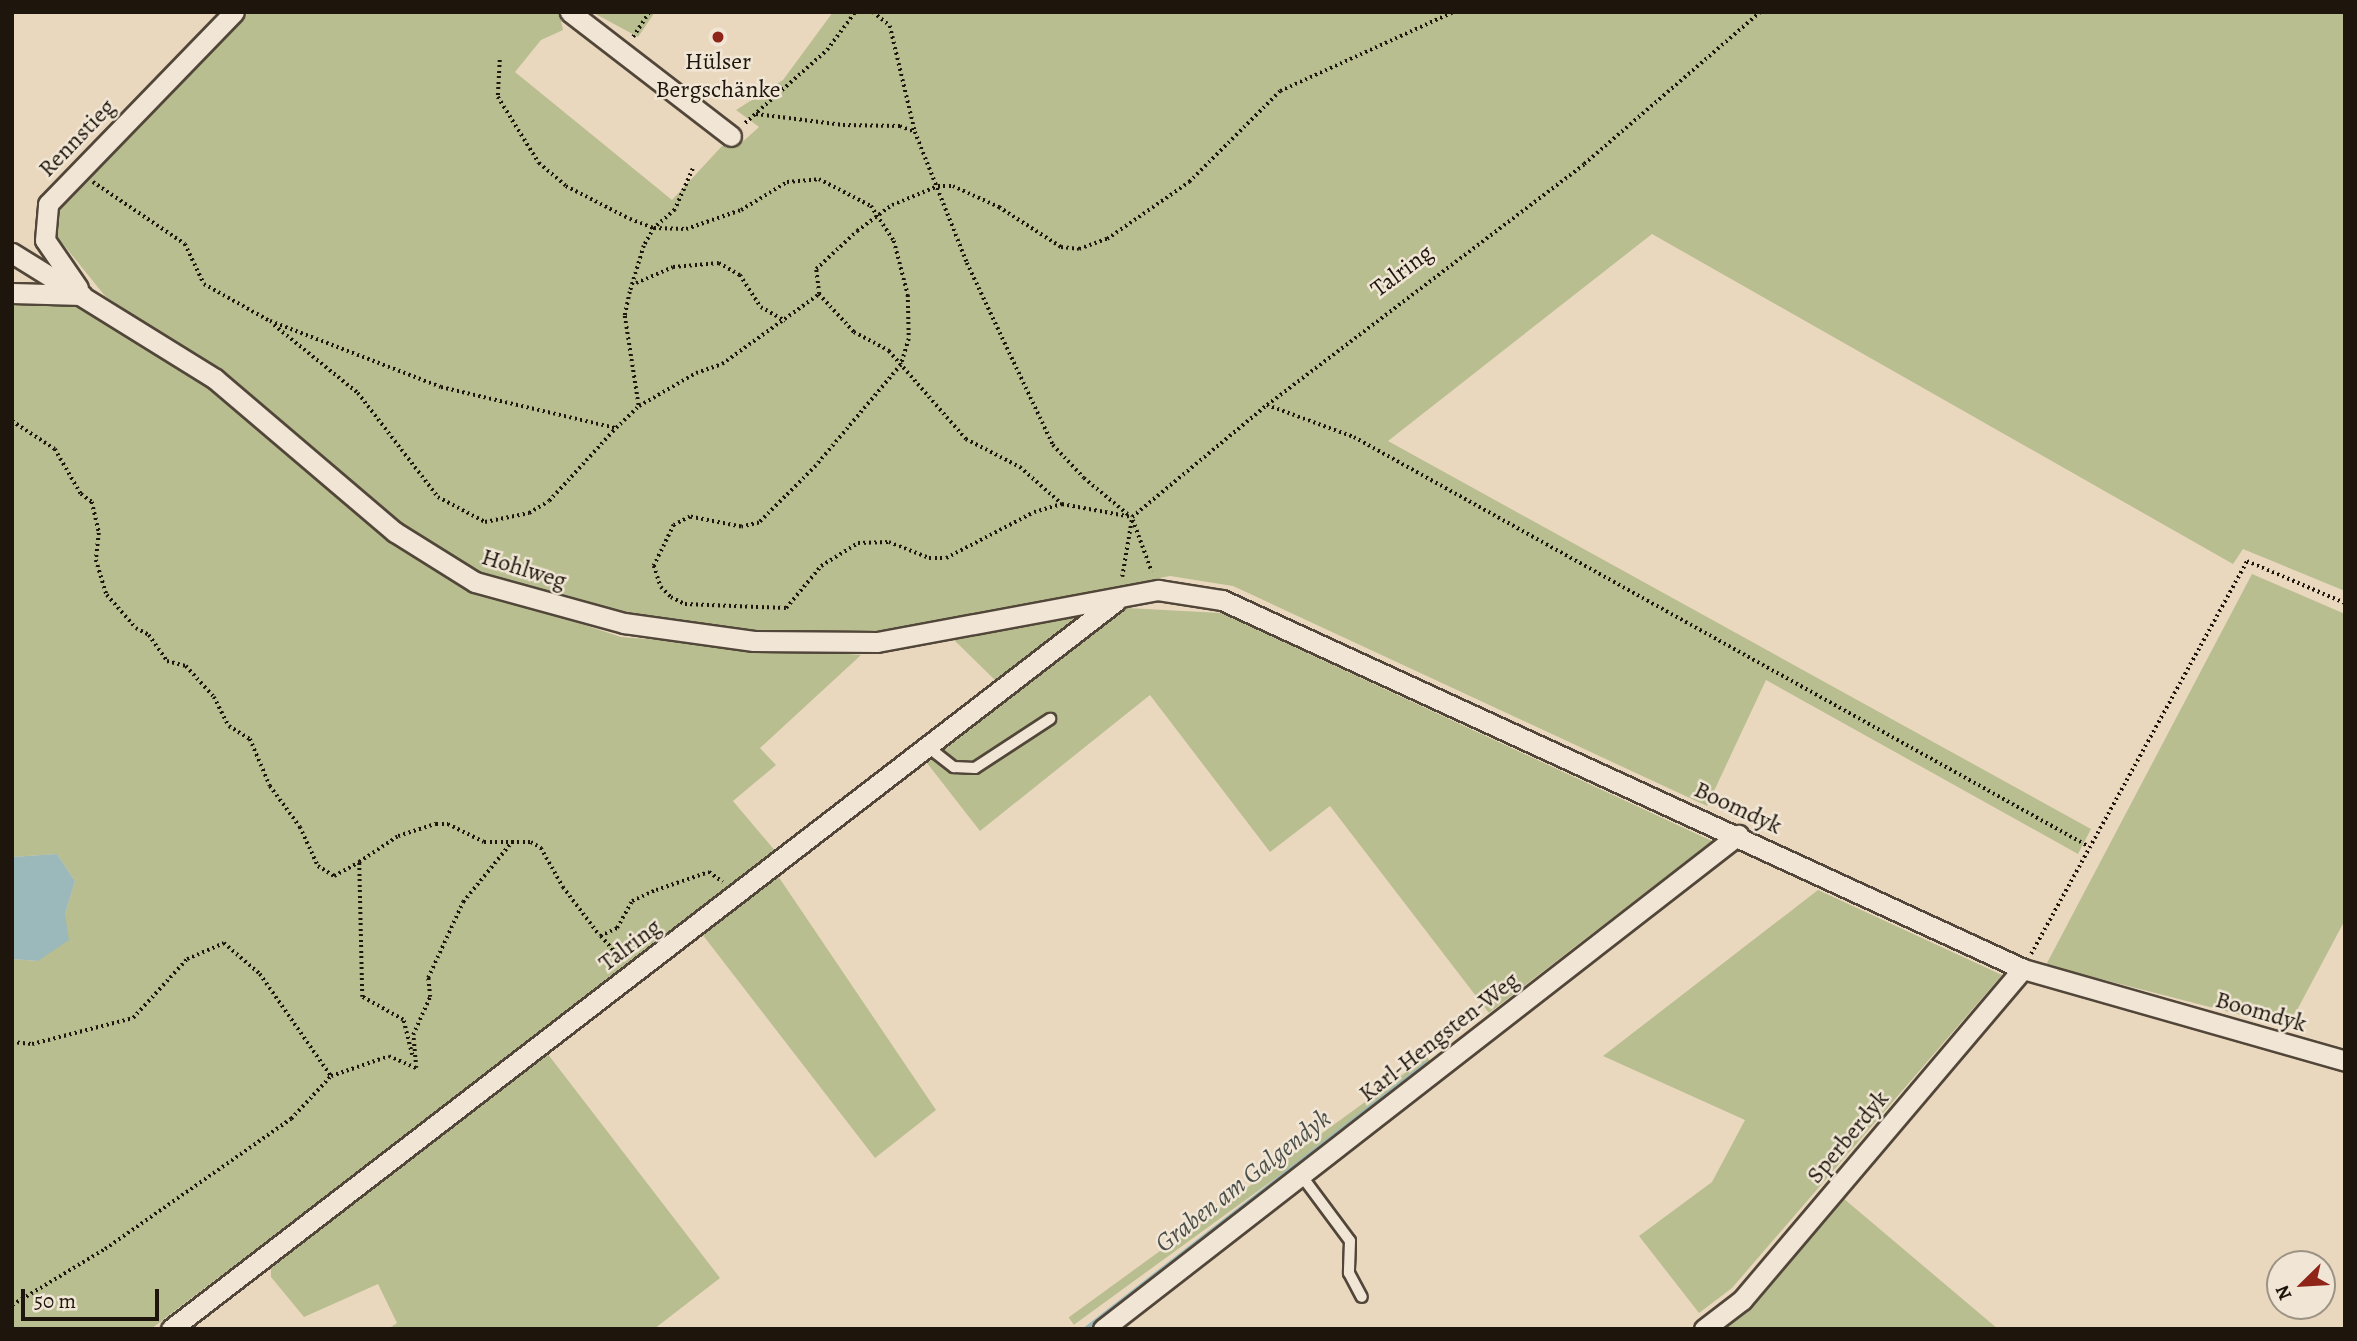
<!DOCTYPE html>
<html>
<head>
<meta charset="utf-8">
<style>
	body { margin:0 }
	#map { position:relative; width:2357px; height:1341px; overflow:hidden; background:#ead8be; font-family:Alegreya,serif }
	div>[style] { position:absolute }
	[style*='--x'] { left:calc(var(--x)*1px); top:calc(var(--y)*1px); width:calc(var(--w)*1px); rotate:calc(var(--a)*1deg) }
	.green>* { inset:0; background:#b8be90; transform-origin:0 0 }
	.water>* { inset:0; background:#9bb8bb }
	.stream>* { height:5px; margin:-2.5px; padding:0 2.5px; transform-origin:2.5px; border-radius:2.5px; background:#9bb8bb }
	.path>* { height:3.5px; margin-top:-1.75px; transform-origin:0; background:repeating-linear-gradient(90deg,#1e160d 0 2px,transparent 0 5.5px) }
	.roads { filter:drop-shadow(2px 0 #514639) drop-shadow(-2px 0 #514639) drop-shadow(0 2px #514639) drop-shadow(0 -2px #514639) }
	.service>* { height:10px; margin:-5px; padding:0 5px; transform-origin:5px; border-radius:5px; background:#f1e6d5 }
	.minor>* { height:19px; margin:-9.5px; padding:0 9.5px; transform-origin:9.5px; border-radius:9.5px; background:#f1e6d5 }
	.dots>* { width:19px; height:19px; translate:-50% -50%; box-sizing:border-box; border:4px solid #f1e6d5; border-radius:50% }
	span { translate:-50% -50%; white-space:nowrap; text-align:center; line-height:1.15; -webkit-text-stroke:5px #f1e6d5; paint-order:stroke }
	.poi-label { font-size:24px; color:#1e160d }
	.street-label { font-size:24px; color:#1e160d }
	.water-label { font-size:26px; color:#4a4f4a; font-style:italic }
	.frame { position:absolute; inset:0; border:14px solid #1e160d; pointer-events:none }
	.north { position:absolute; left:2266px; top:1250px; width:70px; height:70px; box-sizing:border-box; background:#f1e6d5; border:2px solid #9d9385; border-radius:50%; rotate:246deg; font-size:19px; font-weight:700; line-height:28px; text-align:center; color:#1e160d }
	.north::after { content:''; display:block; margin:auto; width:24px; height:32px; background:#8f2418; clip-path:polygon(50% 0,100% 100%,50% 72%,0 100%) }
	.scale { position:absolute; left:21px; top:1289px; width:138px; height:32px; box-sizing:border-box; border:4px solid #1e160d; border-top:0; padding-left:9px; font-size:21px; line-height:24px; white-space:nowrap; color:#1e160d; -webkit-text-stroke:5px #f1e6d5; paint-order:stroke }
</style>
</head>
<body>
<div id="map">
	<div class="green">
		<i style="clip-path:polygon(249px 12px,559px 12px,563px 30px,541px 40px,515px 72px,672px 200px,722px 146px,739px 145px,759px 127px,736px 110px,783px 80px,833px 12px,2345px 12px,2345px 591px,2243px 549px,2233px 564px,1652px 234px,1388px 441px,2091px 829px,2078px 854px,1766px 680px,1707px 806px,1233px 586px,1170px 576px,936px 624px,857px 633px,726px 632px,563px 601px,476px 574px,400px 523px,237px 384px,105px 296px,54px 233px,59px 204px)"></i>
		<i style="clip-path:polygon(592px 12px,655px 12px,638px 37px)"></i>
		<i style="clip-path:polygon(12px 296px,66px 300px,209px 387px,374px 526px,457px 583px,621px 637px,861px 655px,760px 748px,776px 765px,733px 801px,777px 853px,151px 1329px,12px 1329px,12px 959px,38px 961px,65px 914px,75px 881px,57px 854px,12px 857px)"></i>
		<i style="clip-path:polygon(2252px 574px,2345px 614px,2345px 920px,2288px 1027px,2046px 965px)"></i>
		<i style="clip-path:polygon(1127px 608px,1221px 613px,1712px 841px,1489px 1013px,1330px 806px,1270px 852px,1150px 695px,980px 831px,927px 763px)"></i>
		<i style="clip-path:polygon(1089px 611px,997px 682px,952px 638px)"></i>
		<i style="clip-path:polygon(778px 876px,936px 1110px,875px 1158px,702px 934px)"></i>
		<i style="clip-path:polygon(1818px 890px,2002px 975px,1732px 1288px,1699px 1313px,1639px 1236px,1712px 1182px,1745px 1120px,1603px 1056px)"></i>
		<i style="clip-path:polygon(547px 1053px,720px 1278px,654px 1329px,388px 1329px,397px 1323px,378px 1284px,304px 1317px,271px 1277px,271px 1265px)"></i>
		<i style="left:1427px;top:1057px;width:9px;height:443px;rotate:54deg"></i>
		<i style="clip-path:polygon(1843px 1198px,1998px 1329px,1721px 1329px,1746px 1310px)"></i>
	</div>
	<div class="water">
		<i style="clip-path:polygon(57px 854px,75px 881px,65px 914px,69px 940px,38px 961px,12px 959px,12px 857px)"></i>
	</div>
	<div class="stream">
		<i style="--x:1085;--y:1329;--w:431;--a:-37.9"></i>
	</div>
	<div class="path">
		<i style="--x:873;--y:12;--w:22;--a:39"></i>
		<i style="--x:890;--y:26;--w:109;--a:76.7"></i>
		<i style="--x:915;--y:132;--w:141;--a:68.3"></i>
		<i style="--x:967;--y:263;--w:201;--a:64.7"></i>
		<i style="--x:1053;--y:445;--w:45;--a:46.8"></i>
		<i style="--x:1084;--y:478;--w:60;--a:39.6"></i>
		<i style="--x:633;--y:37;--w:30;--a:-57"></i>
		<i style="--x:500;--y:60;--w:37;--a:93"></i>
		<i style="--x:498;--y:97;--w:78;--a:58.2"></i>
		<i style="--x:539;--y:163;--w:35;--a:40"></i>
		<i style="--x:566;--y:186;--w:72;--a:27.3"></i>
		<i style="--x:630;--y:219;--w:26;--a:21"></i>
		<i style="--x:654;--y:228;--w:32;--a:2"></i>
		<i style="--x:686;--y:229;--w:58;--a:-19.1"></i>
		<i style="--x:741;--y:210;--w:54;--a:-31.3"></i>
		<i style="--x:787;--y:182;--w:32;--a:-5"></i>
		<i style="--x:819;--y:179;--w:59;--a:27.4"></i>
		<i style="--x:871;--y:206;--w:42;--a:56.7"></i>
		<i style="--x:894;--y:241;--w:56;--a:75.5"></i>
		<i style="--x:908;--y:295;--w:44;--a:88.7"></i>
		<i style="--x:909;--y:339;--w:27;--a:107"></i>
		<i style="--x:901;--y:365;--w:132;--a:130.1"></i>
		<i style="--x:816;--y:466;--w:81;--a:135"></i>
		<i style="--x:759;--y:523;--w:18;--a:167"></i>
		<i style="--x:741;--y:527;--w:52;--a:-168.9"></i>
		<i style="--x:690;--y:517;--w:18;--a:153"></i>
		<i style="--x:674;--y:525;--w:46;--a:116"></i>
		<i style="--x:654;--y:566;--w:22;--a:72"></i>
		<i style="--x:661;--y:587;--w:14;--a:45"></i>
		<i style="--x:671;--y:597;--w:16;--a:27"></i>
		<i style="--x:685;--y:604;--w:101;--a:2.3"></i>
		<i style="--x:786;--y:608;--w:55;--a:-50.2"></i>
		<i style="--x:821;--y:566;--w:44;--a:-31.9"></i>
		<i style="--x:858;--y:543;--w:31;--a:-2"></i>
		<i style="--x:889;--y:542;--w:43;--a:21.8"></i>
		<i style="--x:929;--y:558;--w:17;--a:0"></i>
		<i style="--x:946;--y:558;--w:99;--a:-27.6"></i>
		<i style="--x:1034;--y:512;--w:29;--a:-16"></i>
		<i style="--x:756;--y:114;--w:88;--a:7.2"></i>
		<i style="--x:843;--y:125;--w:57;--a:1"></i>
		<i style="--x:900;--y:126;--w:16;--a:22"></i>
		<i style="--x:745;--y:123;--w:110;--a:-41.7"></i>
		<i style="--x:827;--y:50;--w:47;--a:-53.6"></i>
		<i style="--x:693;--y:169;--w:45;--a:113.7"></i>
		<i style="--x:675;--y:210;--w:28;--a:139"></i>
		<i style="--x:654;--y:228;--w:21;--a:119"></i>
		<i style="--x:644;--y:246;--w:48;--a:106.9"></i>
		<i style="--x:630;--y:292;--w:25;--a:102"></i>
		<i style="--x:625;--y:316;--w:91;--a:81.2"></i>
		<i style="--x:639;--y:406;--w:66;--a:-30.1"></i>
		<i style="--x:696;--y:373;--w:28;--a:-19"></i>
		<i style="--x:722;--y:364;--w:120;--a:-35.8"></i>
		<i style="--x:819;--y:294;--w:52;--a:47.4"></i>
		<i style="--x:854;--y:332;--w:40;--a:28"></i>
		<i style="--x:889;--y:351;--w:117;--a:48.8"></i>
		<i style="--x:966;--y:439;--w:61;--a:27.4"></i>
		<i style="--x:1020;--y:467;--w:56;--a:41.4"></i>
		<i style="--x:1062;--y:504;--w:71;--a:10.5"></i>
		<i style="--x:93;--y:182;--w:111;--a:34"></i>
		<i style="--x:185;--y:244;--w:44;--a:64.6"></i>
		<i style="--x:204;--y:284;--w:76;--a:29.3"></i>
		<i style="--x:270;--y:321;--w:183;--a:21.1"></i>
		<i style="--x:441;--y:387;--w:180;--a:13.2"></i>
		<i style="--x:616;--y:428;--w:32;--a:-44"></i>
		<i style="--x:636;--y:283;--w:40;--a:-23.4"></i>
		<i style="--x:673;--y:267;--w:46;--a:-5"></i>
		<i style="--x:719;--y:263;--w:24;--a:30"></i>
		<i style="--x:740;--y:275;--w:38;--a:57"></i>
		<i style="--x:761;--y:307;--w:28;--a:30"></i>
		<i style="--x:819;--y:294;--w:25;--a:-97"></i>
		<i style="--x:816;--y:269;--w:56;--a:-42.8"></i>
		<i style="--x:857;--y:231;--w:44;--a:-36.6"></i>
		<i style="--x:892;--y:205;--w:50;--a:-22.4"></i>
		<i style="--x:938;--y:186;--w:15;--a:0"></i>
		<i style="--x:953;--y:186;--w:51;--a:24.5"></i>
		<i style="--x:999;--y:207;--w:74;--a:32.8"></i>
		<i style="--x:1061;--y:247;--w:18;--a:6"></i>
		<i style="--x:1079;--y:249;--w:30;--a:-20"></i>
		<i style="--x:1107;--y:239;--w:100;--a:-34.8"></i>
		<i style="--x:1189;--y:182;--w:129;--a:-45"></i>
		<i style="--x:1280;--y:91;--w:190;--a:-24.5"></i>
		<i style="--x:274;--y:325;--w:108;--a:39"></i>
		<i style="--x:358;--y:393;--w:131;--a:52.4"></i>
		<i style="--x:438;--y:497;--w:53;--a:28"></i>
		<i style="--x:485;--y:522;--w:45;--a:-11.6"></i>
		<i style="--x:529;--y:513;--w:23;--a:-31"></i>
		<i style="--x:549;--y:501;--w:99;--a:-47.5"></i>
		<i style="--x:1267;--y:405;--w:93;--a:20.2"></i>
		<i style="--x:1354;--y:437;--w:840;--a:29.13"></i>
		<i style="--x:12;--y:421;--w:51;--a:33.1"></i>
		<i style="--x:55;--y:449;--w:52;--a:60"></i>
		<i style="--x:81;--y:494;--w:14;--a:36"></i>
		<i style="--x:92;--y:502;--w:32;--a:77"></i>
		<i style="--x:99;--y:533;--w:27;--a:96"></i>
		<i style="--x:96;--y:560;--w:37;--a:73"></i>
		<i style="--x:107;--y:595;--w:44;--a:48.7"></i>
		<i style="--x:136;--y:628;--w:15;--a:28"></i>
		<i style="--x:149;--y:635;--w:32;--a:55"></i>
		<i style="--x:167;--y:661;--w:20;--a:15"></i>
		<i style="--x:186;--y:666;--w:42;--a:47.9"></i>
		<i style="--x:214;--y:697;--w:33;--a:63"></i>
		<i style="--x:229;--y:726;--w:25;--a:32"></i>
		<i style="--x:250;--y:739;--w:51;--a:66.9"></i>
		<i style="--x:270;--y:786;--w:51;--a:53.8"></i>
		<i style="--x:300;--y:827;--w:43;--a:65.2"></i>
		<i style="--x:318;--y:866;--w:19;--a:32"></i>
		<i style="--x:334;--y:876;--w:29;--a:-29"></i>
		<i style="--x:1132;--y:517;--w:175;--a:-39.7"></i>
		<i style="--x:1267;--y:405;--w:398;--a:-37.2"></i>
		<i style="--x:1584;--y:164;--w:233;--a:-40.8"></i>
		<i style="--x:1133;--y:520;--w:55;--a:69.9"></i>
		<i style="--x:1122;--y:577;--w:61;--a:-80.5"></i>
		<i style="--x:601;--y:936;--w:30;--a:49"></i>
		<i style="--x:2031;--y:954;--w:448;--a:-61.2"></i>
		<i style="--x:2247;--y:561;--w:107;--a:23.2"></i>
		<i style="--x:12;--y:1042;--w:20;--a:6"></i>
		<i style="--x:32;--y:1044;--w:104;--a:-14.4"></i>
		<i style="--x:133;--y:1018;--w:80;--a:-47.5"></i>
		<i style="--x:187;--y:959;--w:40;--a:-23.4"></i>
		<i style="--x:224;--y:943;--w:48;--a:40.7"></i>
		<i style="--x:260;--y:974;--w:124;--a:55.2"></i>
		<i style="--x:412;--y:1055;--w:36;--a:-104"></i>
		<i style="--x:403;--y:1020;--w:47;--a:-150.7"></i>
		<i style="--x:362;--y:997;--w:135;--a:-91.3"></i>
		<i style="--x:359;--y:862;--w:47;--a:-33.7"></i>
		<i style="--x:398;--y:836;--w:40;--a:-18"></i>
		<i style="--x:436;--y:824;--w:12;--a:0"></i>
		<i style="--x:448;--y:824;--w:40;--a:26.6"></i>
		<i style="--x:484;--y:842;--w:28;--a:0"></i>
		<i style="--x:416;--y:1068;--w:33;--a:-95"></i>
		<i style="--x:413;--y:1035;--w:42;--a:-65.9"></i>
		<i style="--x:430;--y:997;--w:19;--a:-96"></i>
		<i style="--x:428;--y:978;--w:84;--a:-65.3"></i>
		<i style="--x:463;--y:902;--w:77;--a:-50.8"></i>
		<i style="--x:512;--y:842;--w:19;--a:0"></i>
		<i style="--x:531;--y:842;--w:12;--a:31"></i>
		<i style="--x:541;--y:848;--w:45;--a:60.6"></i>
		<i style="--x:563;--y:887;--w:61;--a:52.9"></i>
		<i style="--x:600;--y:936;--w:19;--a:-25"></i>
		<i style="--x:617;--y:928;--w:31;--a:-61"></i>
		<i style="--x:632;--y:901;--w:26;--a:-25"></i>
		<i style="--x:656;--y:890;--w:56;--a:-18.8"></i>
		<i style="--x:709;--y:872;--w:17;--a:36"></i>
		<i style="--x:12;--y:1305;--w:109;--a:-31.1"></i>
		<i style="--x:105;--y:1249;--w:227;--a:-35"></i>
		<i style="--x:291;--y:1119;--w:59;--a:-47.1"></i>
		<i style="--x:331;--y:1076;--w:61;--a:-19"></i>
		<i style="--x:389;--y:1056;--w:30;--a:24"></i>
	</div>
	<div class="roads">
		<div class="service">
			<i style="--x:928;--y:747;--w:33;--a:38"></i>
			<i style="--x:954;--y:767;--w:21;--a:3"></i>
			<i style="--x:975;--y:768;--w:90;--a:-33.2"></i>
			<i style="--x:1301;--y:1175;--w:82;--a:53.4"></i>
			<i style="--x:1350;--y:1241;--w:32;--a:92"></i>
			<i style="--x:1349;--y:1273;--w:27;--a:62"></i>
		</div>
		<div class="minor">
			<i style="--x:570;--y:12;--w:203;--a:37.6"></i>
			<i style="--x:12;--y:253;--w:239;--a:31.8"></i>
			<i style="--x:215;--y:379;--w:236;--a:40.4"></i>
			<i style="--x:395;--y:532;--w:94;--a:32"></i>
			<i style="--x:475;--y:582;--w:155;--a:15.4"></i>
			<i style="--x:624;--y:623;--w:131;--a:7.9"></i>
			<i style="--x:754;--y:641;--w:123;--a:0.5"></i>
			<i style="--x:877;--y:642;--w:286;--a:-10.5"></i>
			<i style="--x:1158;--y:590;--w:65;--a:8.9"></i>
			<i style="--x:1222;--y:600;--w:882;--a:24.73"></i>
			<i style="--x:2023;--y:969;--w:335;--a:15.9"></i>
			<i style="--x:78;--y:288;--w:58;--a:-124.5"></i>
			<i style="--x:45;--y:240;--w:36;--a:-85"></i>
			<i style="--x:48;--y:204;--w:267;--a:-45.9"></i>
			<i style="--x:12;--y:293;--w:70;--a:1.6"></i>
			<i style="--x:171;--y:1329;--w:1193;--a:-37.61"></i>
			<i style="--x:1103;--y:1329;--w:805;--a:-37.88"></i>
			<i style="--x:1704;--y:1329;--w:48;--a:-37.3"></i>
			<i style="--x:1742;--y:1300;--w:434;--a:-49.7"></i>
		</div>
	</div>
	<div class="dots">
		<i style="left:718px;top:37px;background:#8f2418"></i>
	</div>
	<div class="poi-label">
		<span style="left:718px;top:76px">Hülser<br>Bergschänke</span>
	</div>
	<div class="street-label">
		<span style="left:77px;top:138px;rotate:-46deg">Rennstieg</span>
		<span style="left:1402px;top:271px;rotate:-37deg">Talring</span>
		<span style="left:524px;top:569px;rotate:17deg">Hohlweg</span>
		<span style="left:1738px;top:808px;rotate:25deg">Boomdyk</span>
		<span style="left:630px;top:945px;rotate:-37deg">Talring</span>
		<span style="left:2261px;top:1012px;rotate:16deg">Boomdyk</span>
		<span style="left:1439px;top:1037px;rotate:-38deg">Karl-Hengsten-Weg</span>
		<span style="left:1848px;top:1137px;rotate:-50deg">Sperberdyk</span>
	</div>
	<div class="water-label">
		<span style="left:1243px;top:1181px;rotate:-38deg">Graben am Galgendyk</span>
	</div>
	<div class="frame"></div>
	<div class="north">N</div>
	<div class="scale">50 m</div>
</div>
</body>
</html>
